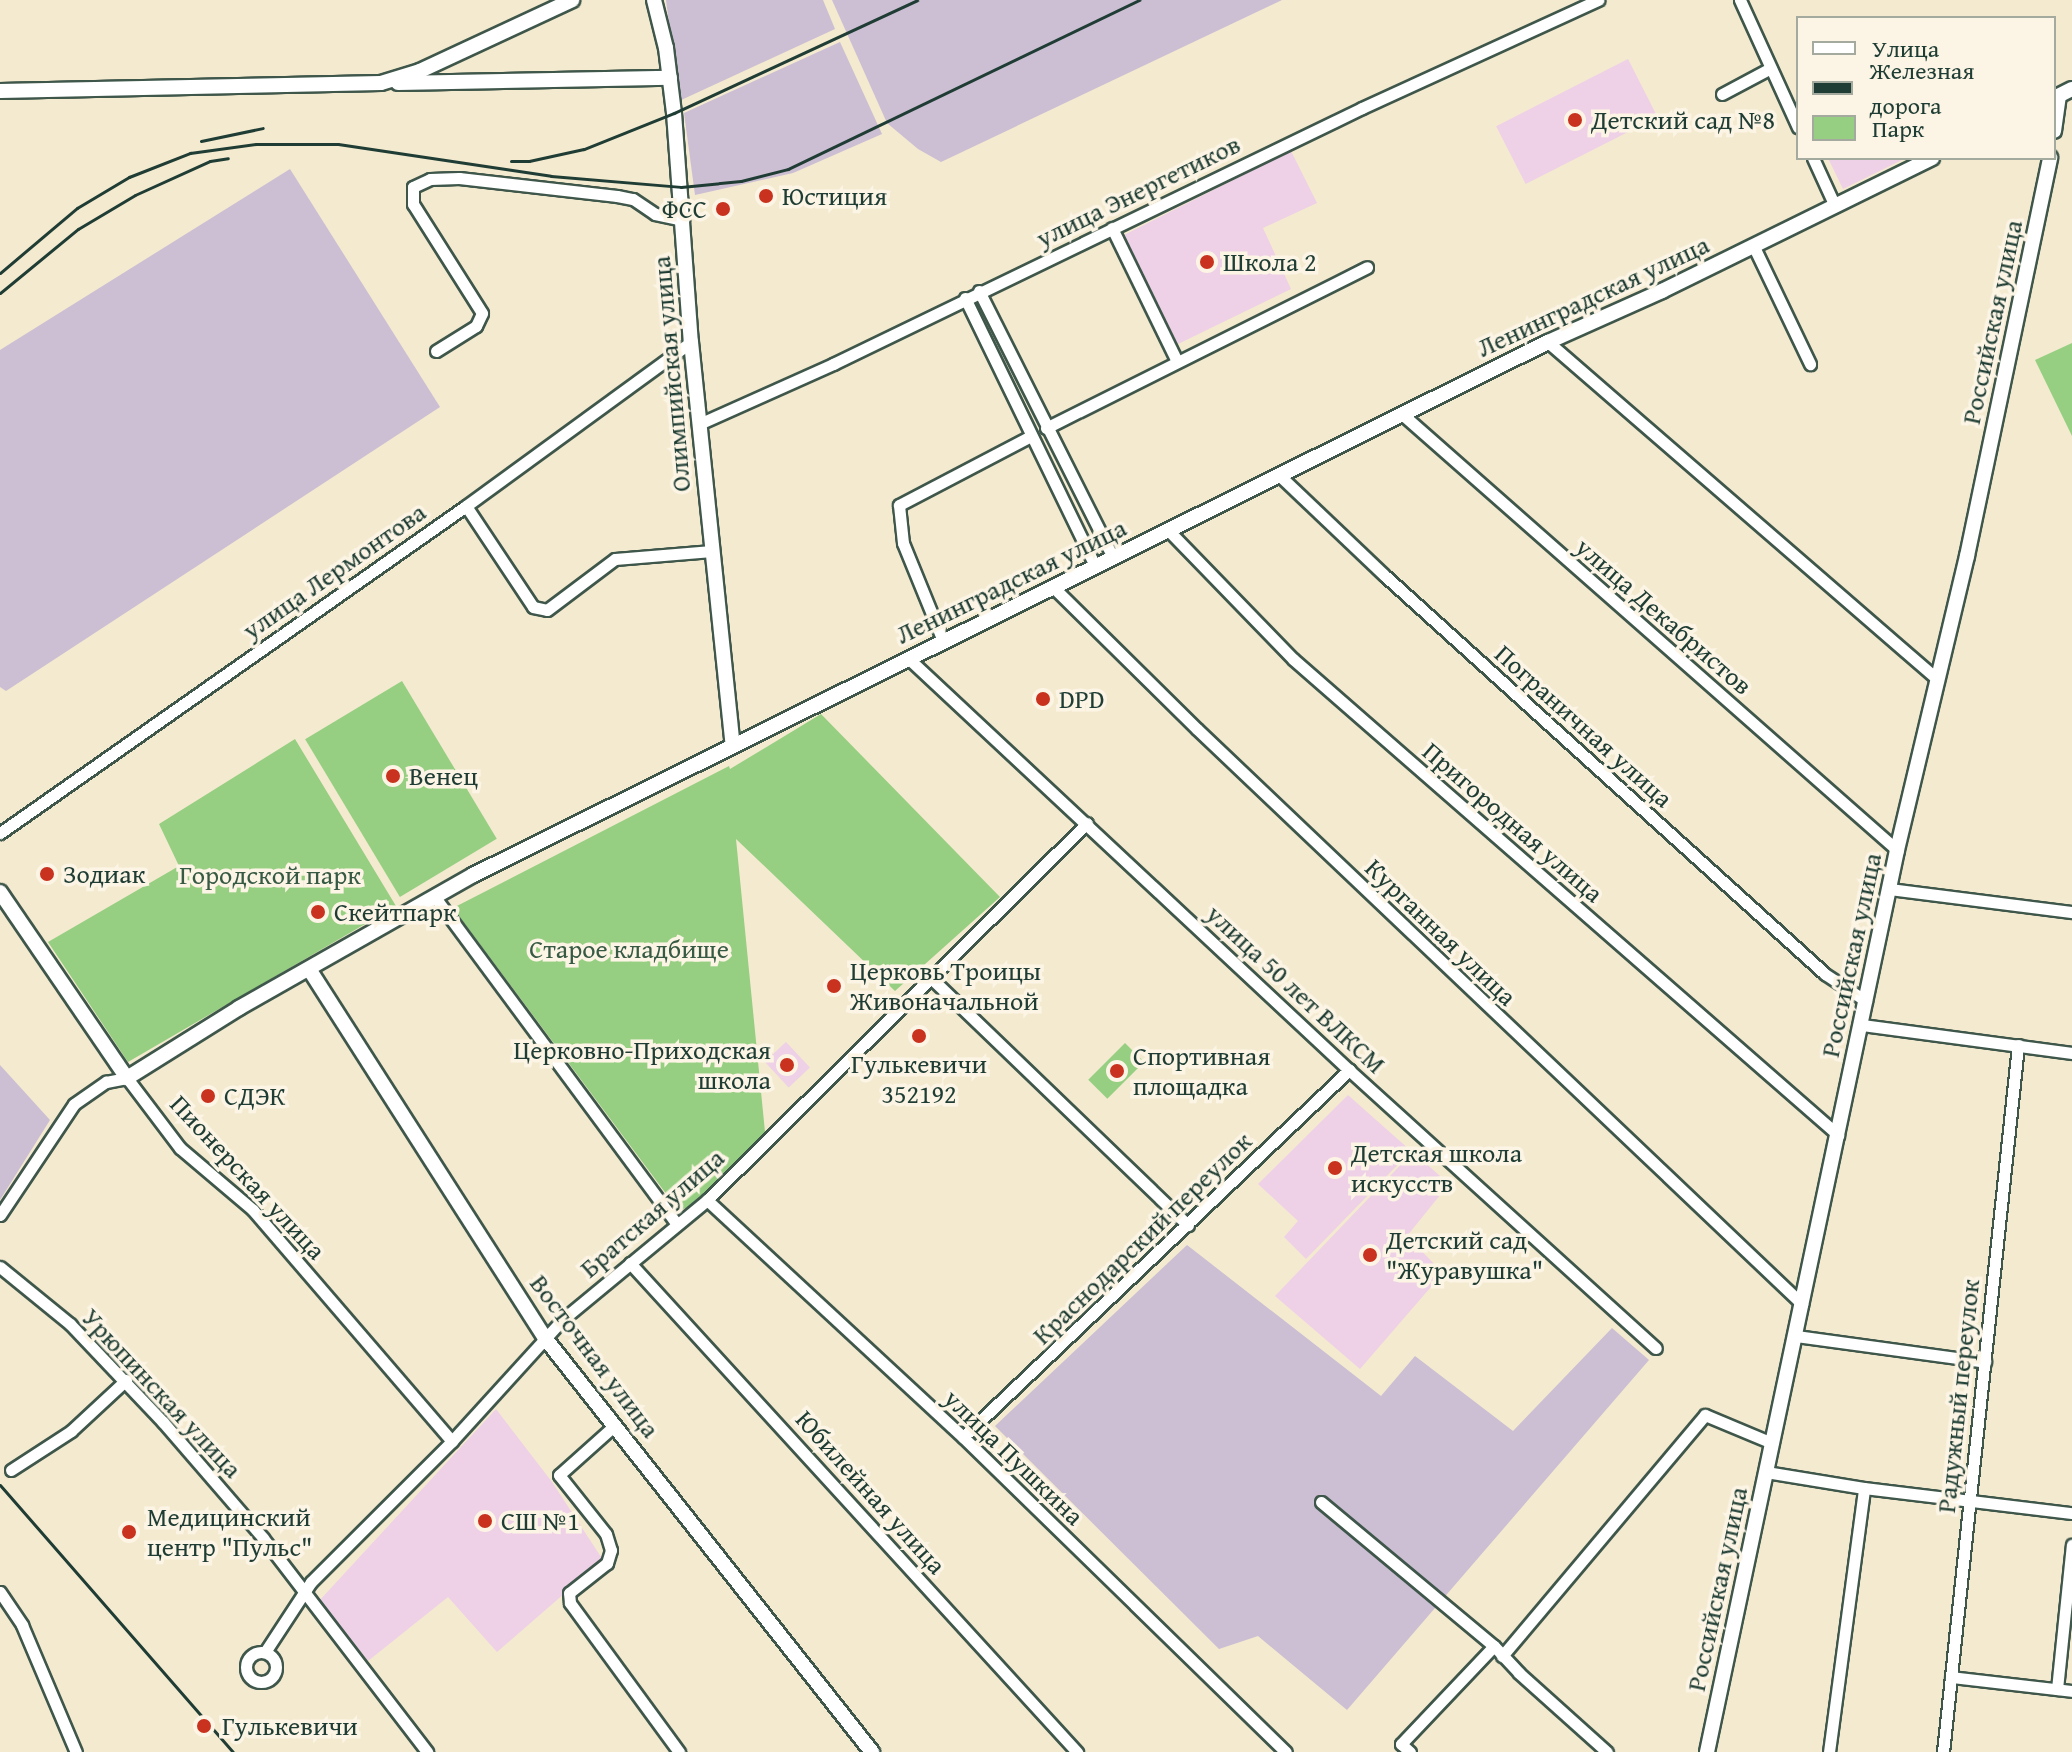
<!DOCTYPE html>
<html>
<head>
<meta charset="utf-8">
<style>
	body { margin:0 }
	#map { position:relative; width:2072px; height:1752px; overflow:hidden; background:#f4ead0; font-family:"Gentium Book Plus",serif }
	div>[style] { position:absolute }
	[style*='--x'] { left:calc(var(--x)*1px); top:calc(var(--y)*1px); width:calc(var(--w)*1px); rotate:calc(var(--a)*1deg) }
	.built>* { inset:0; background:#eed0e7; transform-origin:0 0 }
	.industrial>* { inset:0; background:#ccbed3 }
	.green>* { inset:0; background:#96cf82; transform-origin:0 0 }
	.roads { filter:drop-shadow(2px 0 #3f574b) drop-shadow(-2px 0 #3f574b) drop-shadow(0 2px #3f574b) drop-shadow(0 -2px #3f574b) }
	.street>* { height:11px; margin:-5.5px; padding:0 5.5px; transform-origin:5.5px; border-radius:5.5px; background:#fff }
	.street>.ring { margin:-5.5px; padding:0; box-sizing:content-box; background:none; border:11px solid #fff; border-radius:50% }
	.secondary>* { height:14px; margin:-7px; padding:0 7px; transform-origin:7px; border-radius:7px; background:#fff }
	.rail>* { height:3px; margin:-1.5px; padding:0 1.5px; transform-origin:1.5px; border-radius:1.5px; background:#1f3d34 }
	.dots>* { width:22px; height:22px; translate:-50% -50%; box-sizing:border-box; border:4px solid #fcf5e5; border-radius:50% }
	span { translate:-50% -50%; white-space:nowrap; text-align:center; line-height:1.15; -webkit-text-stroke:7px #fcf5e5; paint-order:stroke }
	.poi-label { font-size:26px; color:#1f3d34 }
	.left { translate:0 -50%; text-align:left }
	.right { translate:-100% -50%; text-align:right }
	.street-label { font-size:26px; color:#1f3d34 }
	.park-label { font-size:26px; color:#375a44 }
	.legend { position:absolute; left:1796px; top:16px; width:260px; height:144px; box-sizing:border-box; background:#fcf5e5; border:2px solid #a4ab9e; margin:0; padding:10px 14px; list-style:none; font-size:24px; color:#1f3d34 }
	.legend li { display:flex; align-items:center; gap:16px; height:40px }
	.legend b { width:40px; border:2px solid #a4ab9e }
</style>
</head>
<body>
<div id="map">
	<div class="built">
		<i style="left:1628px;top:59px;width:65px;height:148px;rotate:63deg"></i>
		<i style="clip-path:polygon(1291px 151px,1317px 203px,1263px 228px,1291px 289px,1176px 345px,1122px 236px)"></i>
		<i style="clip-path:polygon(1828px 158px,1906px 158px,1843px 189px)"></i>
		<i style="left:786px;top:1042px;width:35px;height:29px;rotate:47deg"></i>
		<i style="clip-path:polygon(1348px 1095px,1411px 1151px,1306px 1259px,1284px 1237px,1298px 1221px,1258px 1184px)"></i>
		<i style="clip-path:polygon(1413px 1152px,1449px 1184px,1407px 1236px,1443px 1273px,1360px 1369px,1275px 1296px)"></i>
		<i style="clip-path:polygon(496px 1409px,552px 1482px,603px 1560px,497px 1652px,448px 1597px,368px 1661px,319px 1601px)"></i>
	</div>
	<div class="industrial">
		<i style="clip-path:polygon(666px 0,823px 0,835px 29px,679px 101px)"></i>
		<i style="clip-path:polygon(832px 0,1282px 0,941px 162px,918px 149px,887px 123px)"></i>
		<i style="clip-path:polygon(840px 42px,882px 134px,793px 173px,695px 195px,684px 113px)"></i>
		<i style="clip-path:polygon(290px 169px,440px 407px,6px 691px,0 687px,0 350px)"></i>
		<i style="clip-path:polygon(0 1065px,50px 1120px,0 1200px)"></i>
		<i style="clip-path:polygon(1187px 1245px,1381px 1396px,1415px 1356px,1513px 1431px,1612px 1328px,1649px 1360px,1347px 1710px,1258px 1636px,1219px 1649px,995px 1426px)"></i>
	</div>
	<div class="green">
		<i style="clip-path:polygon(2072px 343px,2072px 436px,2035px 360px)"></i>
		<i style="left:402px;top:681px;width:184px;height:113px;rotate:59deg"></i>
		<i style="clip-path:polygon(821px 714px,1000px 897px,895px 991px,736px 839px,765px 1132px,699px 1202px,679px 1211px,453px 908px,729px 766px,730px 769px)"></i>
		<i style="clip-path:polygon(295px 739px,396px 906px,128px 1062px,48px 942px,179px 866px,159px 824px)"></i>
		<i style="left:1125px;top:1043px;width:27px;height:52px;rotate:45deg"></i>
	</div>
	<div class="roads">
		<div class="street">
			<i style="--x:1740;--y:0;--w:140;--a:65.5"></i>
			<i style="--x:1722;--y:94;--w:55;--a:-28"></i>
			<i style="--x:1813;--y:158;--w:53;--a:65.4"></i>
			<i style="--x:1112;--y:228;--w:148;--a:64"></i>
			<i style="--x:1754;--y:247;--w:130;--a:64.4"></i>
			<i style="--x:979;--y:291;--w:299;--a:63.3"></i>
			<i style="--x:965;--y:298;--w:298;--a:64.1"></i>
			<i style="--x:1548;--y:342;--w:515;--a:40.9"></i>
			<i style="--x:436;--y:351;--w:47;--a:-32"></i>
			<i style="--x:476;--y:326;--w:14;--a:-65"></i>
			<i style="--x:482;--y:313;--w:129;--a:-122.3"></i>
			<i style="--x:413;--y:204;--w:17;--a:-90"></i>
			<i style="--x:413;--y:187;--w:19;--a:-25"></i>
			<i style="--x:430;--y:179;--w:29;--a:-2"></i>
			<i style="--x:459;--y:178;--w:159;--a:6.5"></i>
			<i style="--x:617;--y:196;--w:16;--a:11"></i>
			<i style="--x:633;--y:199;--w:27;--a:34"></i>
			<i style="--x:655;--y:214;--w:29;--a:12"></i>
			<i style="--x:1402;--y:414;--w:660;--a:41.37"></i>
			<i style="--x:699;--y:424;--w:147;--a:-24.1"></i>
			<i style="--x:833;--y:364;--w:588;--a:-25.82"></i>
			<i style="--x:1362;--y:108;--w:260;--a:-24.6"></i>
			<i style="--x:1046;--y:428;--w:359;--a:-26.6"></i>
			<i style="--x:1279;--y:475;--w:144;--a:43.6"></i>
			<i style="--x:1383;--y:574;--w:596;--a:42.14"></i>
			<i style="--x:1825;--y:974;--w:49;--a:33.4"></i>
			<i style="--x:466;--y:506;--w:121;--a:56.4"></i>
			<i style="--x:533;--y:607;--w:14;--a:12"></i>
			<i style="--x:547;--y:610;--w:85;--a:-36.9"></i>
			<i style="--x:615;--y:559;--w:97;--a:-4.7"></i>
			<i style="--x:1168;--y:530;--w:180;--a:45.9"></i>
			<i style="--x:1293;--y:659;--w:724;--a:41.13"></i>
			<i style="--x:1053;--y:587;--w:202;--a:44.6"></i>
			<i style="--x:1197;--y:729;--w:835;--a:43.54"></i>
			<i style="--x:943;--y:641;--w:106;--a:-112.2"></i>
			<i style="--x:903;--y:543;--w:38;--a:-96"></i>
			<i style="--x:899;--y:505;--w:149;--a:-27.6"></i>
			<i style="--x:909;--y:659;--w:602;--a:43.05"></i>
			<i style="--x:1349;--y:1070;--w:414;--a:42.2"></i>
			<i style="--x:0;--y:833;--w:569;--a:-35.06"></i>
			<i style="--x:466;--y:506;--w:278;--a:-36.1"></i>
			<i style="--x:1889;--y:889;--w:184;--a:7.2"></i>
			<i style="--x:434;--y:896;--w:407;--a:53.5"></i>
			<i style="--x:930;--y:977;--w:358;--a:43.9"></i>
			<i style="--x:1862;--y:1025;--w:212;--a:7.6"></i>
			<i style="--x:707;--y:1200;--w:349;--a:42.8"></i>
			<i style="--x:963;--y:1437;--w:451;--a:44.3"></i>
			<i style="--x:0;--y:1215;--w:133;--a:-56.3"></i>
			<i style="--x:74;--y:1104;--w:39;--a:-35"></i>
			<i style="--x:106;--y:1082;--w:21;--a:-11"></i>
			<i style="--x:127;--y:1078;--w:88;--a:52.9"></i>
			<i style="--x:180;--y:1148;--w:96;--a:40.3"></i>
			<i style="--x:253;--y:1210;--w:305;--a:49.3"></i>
			<i style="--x:630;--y:1263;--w:663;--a:47.57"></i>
			<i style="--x:0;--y:1267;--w:90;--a:39.2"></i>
			<i style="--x:70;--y:1324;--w:135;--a:46.5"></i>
			<i style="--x:163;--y:1422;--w:153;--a:49.2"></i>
			<i style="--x:263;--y:1538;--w:270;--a:52.5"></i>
			<i style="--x:1796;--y:1336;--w:191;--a:7.8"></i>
			<i style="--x:615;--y:1425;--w:75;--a:138.2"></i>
			<i style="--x:559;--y:1475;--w:75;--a:51.5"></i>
			<i style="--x:606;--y:1534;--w:17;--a:73"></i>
			<i style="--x:611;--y:1550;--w:14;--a:107"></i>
			<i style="--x:607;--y:1563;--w:48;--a:141.7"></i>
			<i style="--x:569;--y:1593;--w:10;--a:84"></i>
			<i style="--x:570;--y:1603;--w:185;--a:53.8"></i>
			<i style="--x:963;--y:1437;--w:533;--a:-43.55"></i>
			<i style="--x:11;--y:1470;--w:72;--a:-33"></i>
			<i style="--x:71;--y:1431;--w:75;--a:-42.8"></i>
			<i style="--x:1766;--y:1472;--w:99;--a:9.3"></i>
			<i style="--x:1864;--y:1488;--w:209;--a:6.9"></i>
			<i style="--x:1321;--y:1502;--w:225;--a:39.8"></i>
			<i style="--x:1494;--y:1646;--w:37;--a:47"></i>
			<i style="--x:1519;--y:1673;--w:118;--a:41.9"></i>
			<i style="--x:0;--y:1592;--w:40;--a:56"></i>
			<i style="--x:22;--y:1625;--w:138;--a:67"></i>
			<i style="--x:265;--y:1652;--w:84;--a:-56.7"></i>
			<i style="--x:311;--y:1582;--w:199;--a:-45"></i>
			<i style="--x:452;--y:1441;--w:164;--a:-47.7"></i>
			<i style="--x:562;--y:1320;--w:188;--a:-39.6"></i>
			<i style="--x:707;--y:1200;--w:535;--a:-44.77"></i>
			<i class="ring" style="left:246px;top:1652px;width:19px;height:19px"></i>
			<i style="--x:1502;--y:1656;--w:315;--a:-49.9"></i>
			<i style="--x:1705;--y:1415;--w:73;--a:22.7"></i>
			<i style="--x:1951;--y:1677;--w:122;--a:6.6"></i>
			<i style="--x:2057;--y:1689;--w:145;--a:-84.1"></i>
			<i style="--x:1410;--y:1752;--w:12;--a:-138"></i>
			<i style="--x:1401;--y:1744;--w:135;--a:-46.5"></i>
			<i style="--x:1829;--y:1752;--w:266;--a:-82.4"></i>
			<i style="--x:1943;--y:1752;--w:711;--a:-83.94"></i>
		</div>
		<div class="secondary">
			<i style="--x:654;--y:0;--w:49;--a:76"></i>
			<i style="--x:666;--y:48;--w:65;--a:83"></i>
			<i style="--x:674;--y:113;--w:230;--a:85.8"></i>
			<i style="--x:691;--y:342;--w:405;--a:84.1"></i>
			<i style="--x:398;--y:83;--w:272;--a:-1.1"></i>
			<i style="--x:0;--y:91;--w:381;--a:-1.2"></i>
			<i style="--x:381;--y:83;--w:41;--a:-17.1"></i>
			<i style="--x:420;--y:71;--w:168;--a:-25"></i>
			<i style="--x:2054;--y:98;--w:20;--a:-27"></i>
			<i style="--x:2054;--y:131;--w:35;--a:-82"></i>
			<i style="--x:0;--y:892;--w:225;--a:55.7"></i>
			<i style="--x:127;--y:1078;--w:132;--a:-32"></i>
			<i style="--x:239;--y:1008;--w:269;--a:-29.6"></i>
			<i style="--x:473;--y:875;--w:1200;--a:-26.37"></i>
			<i style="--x:1548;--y:342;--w:125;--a:-24.1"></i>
			<i style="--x:1662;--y:291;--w:301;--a:-26.2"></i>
			<i style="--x:309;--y:969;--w:438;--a:57.4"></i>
			<i style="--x:545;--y:1338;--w:528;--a:51.7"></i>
			<i style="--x:1707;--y:1752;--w:922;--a:-78.1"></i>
			<i style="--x:1897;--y:850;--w:302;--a:-76.6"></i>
			<i style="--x:1967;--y:556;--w:407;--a:-78.2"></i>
		</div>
	</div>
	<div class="rail">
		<i style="--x:201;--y:141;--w:63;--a:-11.8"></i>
		<i style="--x:511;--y:161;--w:18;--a:0"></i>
		<i style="--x:529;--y:161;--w:56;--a:-12.3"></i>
		<i style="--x:584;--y:149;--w:97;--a:-21.8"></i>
		<i style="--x:674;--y:113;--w:268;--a:-24.9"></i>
		<i style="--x:0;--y:273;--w:101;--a:-40.2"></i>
		<i style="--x:77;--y:208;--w:61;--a:-30.8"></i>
		<i style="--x:129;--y:177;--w:66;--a:-21.5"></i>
		<i style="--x:190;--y:153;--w:67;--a:-7.8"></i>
		<i style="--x:256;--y:144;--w:82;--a:0"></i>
		<i style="--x:338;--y:144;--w:215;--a:8.5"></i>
		<i style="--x:551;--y:176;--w:130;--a:4.8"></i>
		<i style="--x:681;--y:187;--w:60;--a:-5.7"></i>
		<i style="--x:741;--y:181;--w:49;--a:-14.3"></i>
		<i style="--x:788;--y:169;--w:390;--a:-25.7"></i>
		<i style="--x:0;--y:293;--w:101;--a:-39.4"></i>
		<i style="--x:78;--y:229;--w:66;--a:-30.8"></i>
		<i style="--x:135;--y:195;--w:82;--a:-24.4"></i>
		<i style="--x:210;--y:161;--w:18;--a:-9"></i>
		<i style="--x:0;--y:1485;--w:354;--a:48.9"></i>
	</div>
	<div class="dots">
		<i style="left:1575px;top:120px;background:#c8321e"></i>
		<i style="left:766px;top:196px;background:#c8321e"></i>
		<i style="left:723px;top:209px;background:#c8321e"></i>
		<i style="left:1207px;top:262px;background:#c8321e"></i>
		<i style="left:1043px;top:699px;background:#c8321e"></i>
		<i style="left:393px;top:776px;background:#c8321e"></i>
		<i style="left:47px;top:874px;background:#c8321e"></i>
		<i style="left:318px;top:912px;background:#c8321e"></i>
		<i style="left:834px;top:986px;background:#c8321e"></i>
		<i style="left:919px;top:1036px;background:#c8321e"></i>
		<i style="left:787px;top:1065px;background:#c8321e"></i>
		<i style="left:1117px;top:1071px;background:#c8321e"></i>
		<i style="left:208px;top:1096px;background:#c8321e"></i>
		<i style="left:1335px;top:1168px;background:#c8321e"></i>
		<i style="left:1370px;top:1255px;background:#c8321e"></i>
		<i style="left:485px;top:1521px;background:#c8321e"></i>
		<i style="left:129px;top:1532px;background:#c8321e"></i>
		<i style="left:204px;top:1726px;background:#c8321e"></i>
	</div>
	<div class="poi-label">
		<span class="left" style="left:1591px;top:120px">Детский сад №8</span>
		<span class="left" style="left:782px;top:196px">Юстиция</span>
		<span class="right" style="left:707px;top:209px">ФСС</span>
		<span class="left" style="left:1223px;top:262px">Школа 2</span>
		<span class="left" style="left:1059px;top:699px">DPD</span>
		<span class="left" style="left:409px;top:776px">Венец</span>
		<span class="left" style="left:63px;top:874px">Зодиак</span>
		<span class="left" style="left:334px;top:912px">Скейтпарк</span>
		<span class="left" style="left:850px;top:986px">Церковь Троицы<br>Живоначальной</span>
		<span class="right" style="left:771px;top:1065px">Церковно-Приходская<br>школа</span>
		<span class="left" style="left:1133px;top:1071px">Спортивная<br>площадка</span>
		<span style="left:919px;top:1079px">Гулькевичи<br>352192</span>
		<span class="left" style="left:224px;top:1096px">СДЭК</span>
		<span class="left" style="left:1351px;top:1168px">Детская школа<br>искусств</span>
		<span class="left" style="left:1386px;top:1255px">Детский сад<br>"Журавушка"</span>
		<span class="left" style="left:147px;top:1532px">Медицинский<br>центр "Пульс"</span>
		<span class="left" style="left:501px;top:1521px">СШ №1</span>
		<span class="left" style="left:222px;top:1726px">Гулькевичи</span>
	</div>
	<div class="street-label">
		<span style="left:1138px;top:191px;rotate:-26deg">улица Энергетиков</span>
		<span style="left:1593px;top:296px;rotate:-25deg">Ленинградская улица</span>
		<span style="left:1992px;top:322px;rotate:-78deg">Российская улица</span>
		<span style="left:671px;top:374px;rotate:-95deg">Олимпийская улица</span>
		<span style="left:334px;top:571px;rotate:-35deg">улица Лермонтова</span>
		<span style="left:1011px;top:581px;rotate:-26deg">Ленинградская улица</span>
		<span style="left:1664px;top:616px;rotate:41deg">улица Декабристов</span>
		<span style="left:1584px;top:726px;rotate:42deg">Пограничная улица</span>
		<span style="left:1513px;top:822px;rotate:41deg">Пригородная улица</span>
		<span style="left:1441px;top:932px;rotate:44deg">Курганная улица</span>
		<span style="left:1851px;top:955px;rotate:-78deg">Российская улица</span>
		<span style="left:1296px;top:989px;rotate:43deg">улица 50 лет ВЛКСМ</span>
		<span style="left:248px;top:1177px;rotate:47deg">Пионерская улица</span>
		<span style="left:652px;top:1213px;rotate:-41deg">Братская улица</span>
		<span style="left:1142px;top:1238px;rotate:-44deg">Краснодарский переулок</span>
		<span style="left:595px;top:1356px;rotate:53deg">Восточная улица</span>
		<span style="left:162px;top:1393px;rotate:47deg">Урюпинская улица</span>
		<span style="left:1958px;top:1396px;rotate:-84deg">Радужный переулок</span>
		<span style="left:1014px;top:1457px;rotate:44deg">улица Пушкина</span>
		<span style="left:871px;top:1492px;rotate:48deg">Юбилейная улица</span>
		<span style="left:1717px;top:1589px;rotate:-78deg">Российская улица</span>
	</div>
	<div class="park-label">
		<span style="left:270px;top:875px">Городской парк</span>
		<span style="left:629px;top:949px">Старое кладбище</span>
	</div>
	<ul class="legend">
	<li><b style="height:10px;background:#fff"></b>Улица</li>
	<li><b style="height:10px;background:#1f3d34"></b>Железная дорога</li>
	<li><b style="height:22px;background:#96cf82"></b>Парк</li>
	</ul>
</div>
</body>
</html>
